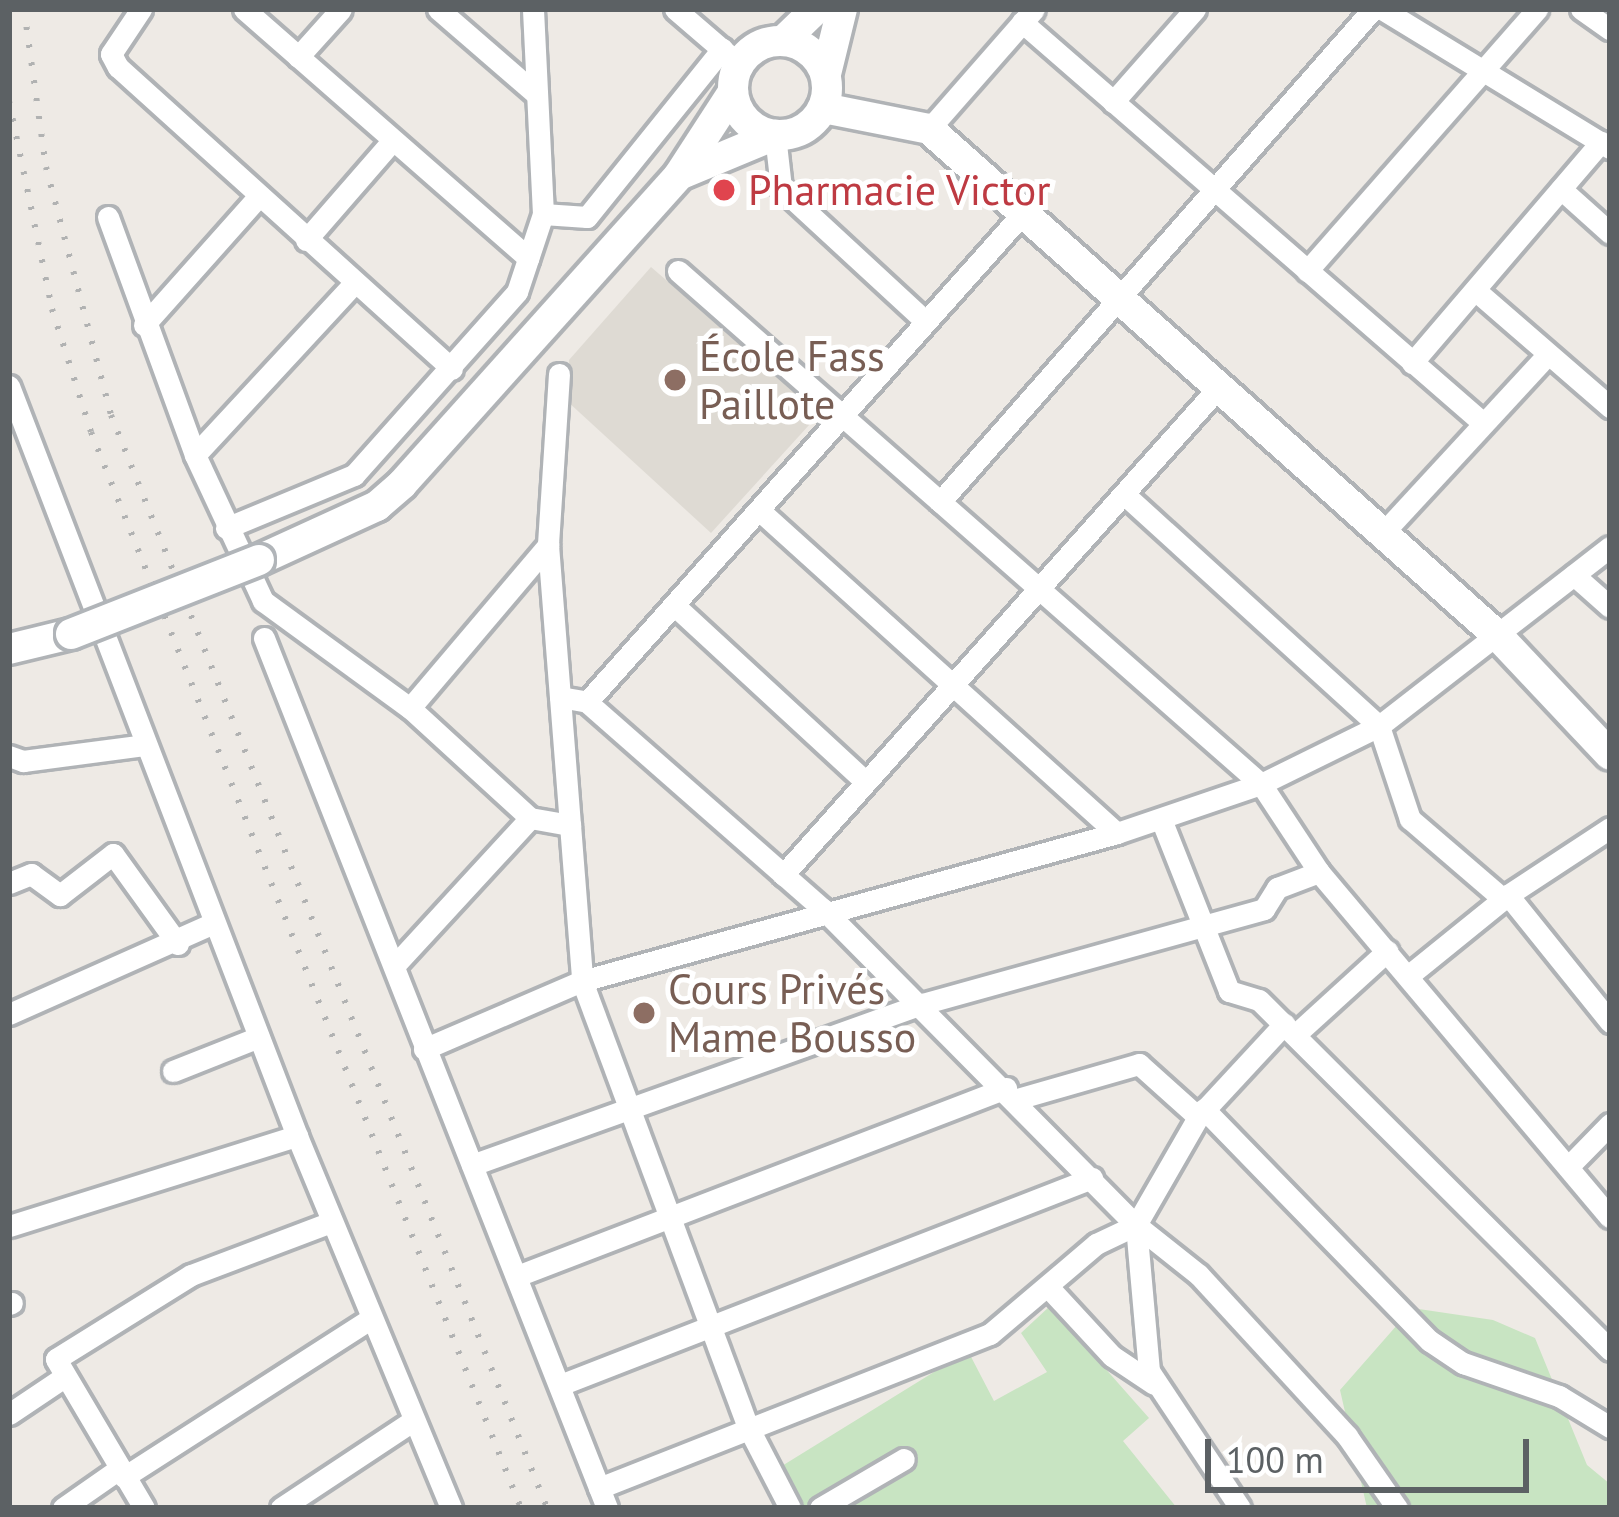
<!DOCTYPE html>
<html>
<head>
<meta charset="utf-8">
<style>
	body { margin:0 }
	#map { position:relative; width:1619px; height:1517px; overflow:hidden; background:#eeeae5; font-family:"PT Sans",sans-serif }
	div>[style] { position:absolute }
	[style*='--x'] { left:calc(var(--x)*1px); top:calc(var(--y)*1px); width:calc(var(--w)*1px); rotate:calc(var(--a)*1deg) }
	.education>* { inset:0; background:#dedad3 }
	.green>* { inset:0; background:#c8e4c2 }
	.roads { filter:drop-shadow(3px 0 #b0b3b6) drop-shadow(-3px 0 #b0b3b6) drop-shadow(0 3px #b0b3b6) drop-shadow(0 -3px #b0b3b6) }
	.street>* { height:21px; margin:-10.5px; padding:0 10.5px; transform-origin:10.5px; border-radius:10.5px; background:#fff }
	.secondary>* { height:30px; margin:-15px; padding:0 15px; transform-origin:15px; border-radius:15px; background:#fff }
	.secondary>.ring { margin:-15px; padding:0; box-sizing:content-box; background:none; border:30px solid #fff; border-radius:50% }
	.rail>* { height:6px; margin-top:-3px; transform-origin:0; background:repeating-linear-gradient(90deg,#b1b2b2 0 3px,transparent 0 18px) }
	.bridges { filter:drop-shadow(3px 0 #b1b5b9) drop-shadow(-3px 0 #b1b5b9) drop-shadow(0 3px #b1b5b9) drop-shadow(0 -3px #b1b5b9) }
	.secondary-bridge>* { height:30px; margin:-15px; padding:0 15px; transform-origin:15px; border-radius:15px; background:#fff }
	.dots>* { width:33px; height:33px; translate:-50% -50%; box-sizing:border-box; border:6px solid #fff; border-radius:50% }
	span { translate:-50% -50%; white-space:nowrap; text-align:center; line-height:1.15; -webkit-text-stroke:10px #fff; paint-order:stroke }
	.health-label { font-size:42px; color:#be3a42 }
	.left { translate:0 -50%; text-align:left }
	.education-label { font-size:42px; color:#785e54 }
	.frame { position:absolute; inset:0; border:12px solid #5c6164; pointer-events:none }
	.scale { position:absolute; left:1205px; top:1439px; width:324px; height:54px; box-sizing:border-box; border:6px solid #5c6164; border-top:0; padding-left:15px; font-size:36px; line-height:42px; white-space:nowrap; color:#5c6164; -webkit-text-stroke:9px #fff; paint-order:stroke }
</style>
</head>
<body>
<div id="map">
	<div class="education">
		<i style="clip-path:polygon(651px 267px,820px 413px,711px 533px,567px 401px,569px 360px)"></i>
	</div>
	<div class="green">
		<i style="clip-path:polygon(1050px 1306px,1149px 1418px,1123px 1441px,1177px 1508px,798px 1508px,777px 1469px,968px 1351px,994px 1401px,1047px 1372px,1021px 1333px)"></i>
		<i style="clip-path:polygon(1412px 1308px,1493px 1320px,1535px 1338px,1587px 1465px,1610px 1484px,1610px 1508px,1367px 1508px,1340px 1390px)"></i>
	</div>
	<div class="roads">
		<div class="street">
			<i style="--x:141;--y:9;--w:54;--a:123.7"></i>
			<i style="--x:111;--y:54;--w:15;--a:62"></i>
			<i style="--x:118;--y:67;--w:450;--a:42.1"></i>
			<i style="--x:244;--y:9;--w:378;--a:41.2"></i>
			<i style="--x:438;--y:9;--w:130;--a:40.9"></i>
			<i style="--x:675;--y:9;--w:84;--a:40.7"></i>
			<i style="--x:1382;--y:9;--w:267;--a:31.4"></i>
			<i style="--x:1581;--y:9;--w:35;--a:35"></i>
			<i style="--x:1022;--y:22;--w:611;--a:41.02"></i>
			<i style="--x:298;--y:57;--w:64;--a:-48.1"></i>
			<i style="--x:1113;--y:102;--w:124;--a:-48.6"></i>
			<i style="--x:929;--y:129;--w:159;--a:-48.8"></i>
			<i style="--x:775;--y:135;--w:53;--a:83.5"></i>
			<i style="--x:781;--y:188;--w:197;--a:42.7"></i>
			<i style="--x:1561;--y:189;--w:66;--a:41.9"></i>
			<i style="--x:543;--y:214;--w:44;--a:3.9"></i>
			<i style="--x:587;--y:217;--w:216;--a:-51.2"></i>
			<i style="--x:108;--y:217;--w:253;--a:69.9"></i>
			<i style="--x:195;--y:455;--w:161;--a:65"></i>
			<i style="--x:263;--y:601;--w:182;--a:36.1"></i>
			<i style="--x:410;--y:708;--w:163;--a:42.5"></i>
			<i style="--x:530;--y:818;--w:41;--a:9.9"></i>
			<i style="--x:306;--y:240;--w:131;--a:-49"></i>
			<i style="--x:678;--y:271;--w:777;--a:41.35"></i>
			<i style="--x:1261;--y:784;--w:105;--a:56.6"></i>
			<i style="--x:1319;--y:872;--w:451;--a:49.9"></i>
			<i style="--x:1307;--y:271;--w:349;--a:-48.7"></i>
			<i style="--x:1475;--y:290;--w:179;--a:40.9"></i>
			<i style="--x:144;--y:325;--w:171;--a:-48.3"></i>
			<i style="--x:1412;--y:363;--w:291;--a:-49.5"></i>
			<i style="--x:559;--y:374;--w:171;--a:93.7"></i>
			<i style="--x:548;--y:545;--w:437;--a:85.5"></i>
			<i style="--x:582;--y:981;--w:474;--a:69.6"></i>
			<i style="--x:747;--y:1425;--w:93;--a:62.6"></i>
			<i style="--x:9;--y:386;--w:803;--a:68.99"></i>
			<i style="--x:297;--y:1136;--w:403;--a:67.5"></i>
			<i style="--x:195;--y:455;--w:234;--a:-47.2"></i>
			<i style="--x:1124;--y:494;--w:345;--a:42.3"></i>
			<i style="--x:1379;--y:726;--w:98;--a:71.6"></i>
			<i style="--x:1410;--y:819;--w:123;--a:40.7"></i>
			<i style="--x:940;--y:502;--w:656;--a:-48.71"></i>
			<i style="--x:759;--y:510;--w:482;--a:42.1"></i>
			<i style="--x:226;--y:528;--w:139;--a:-22.5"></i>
			<i style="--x:354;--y:475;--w:245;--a:-48.3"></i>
			<i style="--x:517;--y:292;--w:82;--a:-71.6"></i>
			<i style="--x:543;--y:214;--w:205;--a:-92.8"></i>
			<i style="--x:1383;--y:533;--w:243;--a:-47.3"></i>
			<i style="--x:1574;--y:575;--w:48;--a:41.6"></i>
			<i style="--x:674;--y:605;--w:261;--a:42.7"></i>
			<i style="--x:264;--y:638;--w:935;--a:68.48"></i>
			<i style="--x:560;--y:697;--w:27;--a:10"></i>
			<i style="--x:587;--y:702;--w:314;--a:41.3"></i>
			<i style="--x:823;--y:909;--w:445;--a:45.3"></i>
			<i style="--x:1136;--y:1225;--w:80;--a:38.4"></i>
			<i style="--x:1199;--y:1275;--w:219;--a:47.4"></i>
			<i style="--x:1347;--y:1436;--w:88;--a:55.2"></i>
			<i style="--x:587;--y:702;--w:655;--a:-48.28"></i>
			<i style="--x:410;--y:708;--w:214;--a:-49.7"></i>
			<i style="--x:9;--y:756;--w:15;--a:20"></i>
			<i style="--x:23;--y:761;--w:122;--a:-7.5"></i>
			<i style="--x:1161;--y:819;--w:185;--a:68.4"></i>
			<i style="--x:1229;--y:991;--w:31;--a:17"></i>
			<i style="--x:1259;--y:1000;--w:496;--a:44.9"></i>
			<i style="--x:783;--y:875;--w:653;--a:-48.23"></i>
			<i style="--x:9;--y:883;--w:24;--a:-22"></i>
			<i style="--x:31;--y:874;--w:36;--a:36"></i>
			<i style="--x:60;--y:895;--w:67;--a:-37.7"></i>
			<i style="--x:113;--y:854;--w:111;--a:54.2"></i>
			<i style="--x:1508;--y:895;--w:163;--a:51.2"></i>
			<i style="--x:394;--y:966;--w:201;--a:-47.4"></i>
			<i style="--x:1408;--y:976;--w:129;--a:-39"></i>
			<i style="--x:1508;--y:895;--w:122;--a:-33.3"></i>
			<i style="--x:9;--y:1014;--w:223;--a:-24"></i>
			<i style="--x:1295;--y:1035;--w:125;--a:-42.4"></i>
			<i style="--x:424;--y:1049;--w:172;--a:-23.3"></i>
			<i style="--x:582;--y:981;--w:555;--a:-15.46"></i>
			<i style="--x:1117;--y:833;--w:152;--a:-18.8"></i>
			<i style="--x:1261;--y:784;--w:131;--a:-26.2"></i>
			<i style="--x:1379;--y:726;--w:292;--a:-37.8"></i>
			<i style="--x:173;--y:1071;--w:92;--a:-21.6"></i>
			<i style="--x:1017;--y:1099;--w:127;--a:-16"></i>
			<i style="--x:1139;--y:1064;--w:79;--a:41.9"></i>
			<i style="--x:1204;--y:1109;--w:324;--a:45.8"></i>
			<i style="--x:1430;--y:1341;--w:40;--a:34"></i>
			<i style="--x:1463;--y:1363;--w:102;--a:19"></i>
			<i style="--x:1559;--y:1396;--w:60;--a:31.3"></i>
			<i style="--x:472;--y:1165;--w:478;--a:-19.7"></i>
			<i style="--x:922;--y:1004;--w:355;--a:-15.5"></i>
			<i style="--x:1264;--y:909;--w:25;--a:-58"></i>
			<i style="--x:1277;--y:888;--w:45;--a:-20.9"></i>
			<i style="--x:1568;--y:1167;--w:60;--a:-45.7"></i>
			<i style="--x:9;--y:1226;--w:302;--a:-17.4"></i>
			<i style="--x:517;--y:1276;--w:524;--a:-21.03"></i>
			<i style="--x:1050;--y:1289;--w:91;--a:47.2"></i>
			<i style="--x:1112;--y:1356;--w:50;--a:33.7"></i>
			<i style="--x:9;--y:1304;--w:3;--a:-18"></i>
			<i style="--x:560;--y:1385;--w:571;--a:-21.26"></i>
			<i style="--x:9;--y:1414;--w:66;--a:-33.9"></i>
			<i style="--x:124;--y:1477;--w:292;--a:-32.7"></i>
			<i style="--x:599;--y:1488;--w:420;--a:-21.5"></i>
			<i style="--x:990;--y:1334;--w:139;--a:-40.3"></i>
			<i style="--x:1096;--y:1244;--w:44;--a:-25.4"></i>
			<i style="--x:63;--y:1508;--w:68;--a:-34.9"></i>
			<i style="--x:144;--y:1508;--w:173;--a:-120.6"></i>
			<i style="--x:56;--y:1359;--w:159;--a:-31.9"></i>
			<i style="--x:191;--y:1275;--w:150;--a:-20.7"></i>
			<i style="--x:281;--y:1508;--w:159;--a:-33.5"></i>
			<i style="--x:820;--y:1508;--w:97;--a:-30.3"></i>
			<i style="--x:1240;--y:1508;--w:164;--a:-123.6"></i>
			<i style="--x:1149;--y:1371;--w:147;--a:-95.1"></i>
			<i style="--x:1136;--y:1225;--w:125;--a:-60.1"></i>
			<i style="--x:1198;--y:1117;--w:127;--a:-47.2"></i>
		</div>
		<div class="secondary">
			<i style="--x:784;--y:40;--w:45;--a:-44.1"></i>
			<i class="ring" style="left:733px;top:41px;width:64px;height:64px"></i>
			<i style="--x:826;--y:74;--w:67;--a:-76.2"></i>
			<i style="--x:823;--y:108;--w:108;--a:11.2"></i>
			<i style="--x:929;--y:129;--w:762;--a:41.7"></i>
			<i style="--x:1498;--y:636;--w:163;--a:46.7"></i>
			<i style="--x:684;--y:173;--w:99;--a:-22.7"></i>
			<i style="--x:259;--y:560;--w:130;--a:-24.6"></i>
			<i style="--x:377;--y:506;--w:33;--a:-41"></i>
			<i style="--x:402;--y:484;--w:415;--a:-48.1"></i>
			<i style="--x:679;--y:175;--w:99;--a:-57"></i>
			<i style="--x:9;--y:649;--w:64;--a:-13.6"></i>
		</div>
	</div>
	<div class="rail">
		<i style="--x:24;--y:9;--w:160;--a:82.1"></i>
		<i style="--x:46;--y:167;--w:256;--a:75.3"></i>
		<i style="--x:111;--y:415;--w:1177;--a:68.25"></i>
		<i style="--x:9;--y:101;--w:212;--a:78.3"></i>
		<i style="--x:52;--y:309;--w:129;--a:72.4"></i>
		<i style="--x:91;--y:432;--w:1159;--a:68.22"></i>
	</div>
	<div class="bridges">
		<div class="secondary-bridge">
			<i style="--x:71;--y:634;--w:202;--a:-21.5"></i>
		</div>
	</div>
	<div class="dots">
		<i style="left:724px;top:190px;background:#e0444e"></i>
		<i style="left:675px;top:380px;background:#8d6e63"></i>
		<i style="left:644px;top:1013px;background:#8d6e63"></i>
	</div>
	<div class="health-label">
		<span class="left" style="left:748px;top:190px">Pharmacie Victor</span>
	</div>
	<div class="education-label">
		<span class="left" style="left:699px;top:380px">École Fass<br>Paillote</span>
		<span class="left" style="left:668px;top:1013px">Cours Privés<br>Mame Bousso</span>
	</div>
	<div class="frame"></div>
	<div class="scale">100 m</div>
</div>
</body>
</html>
